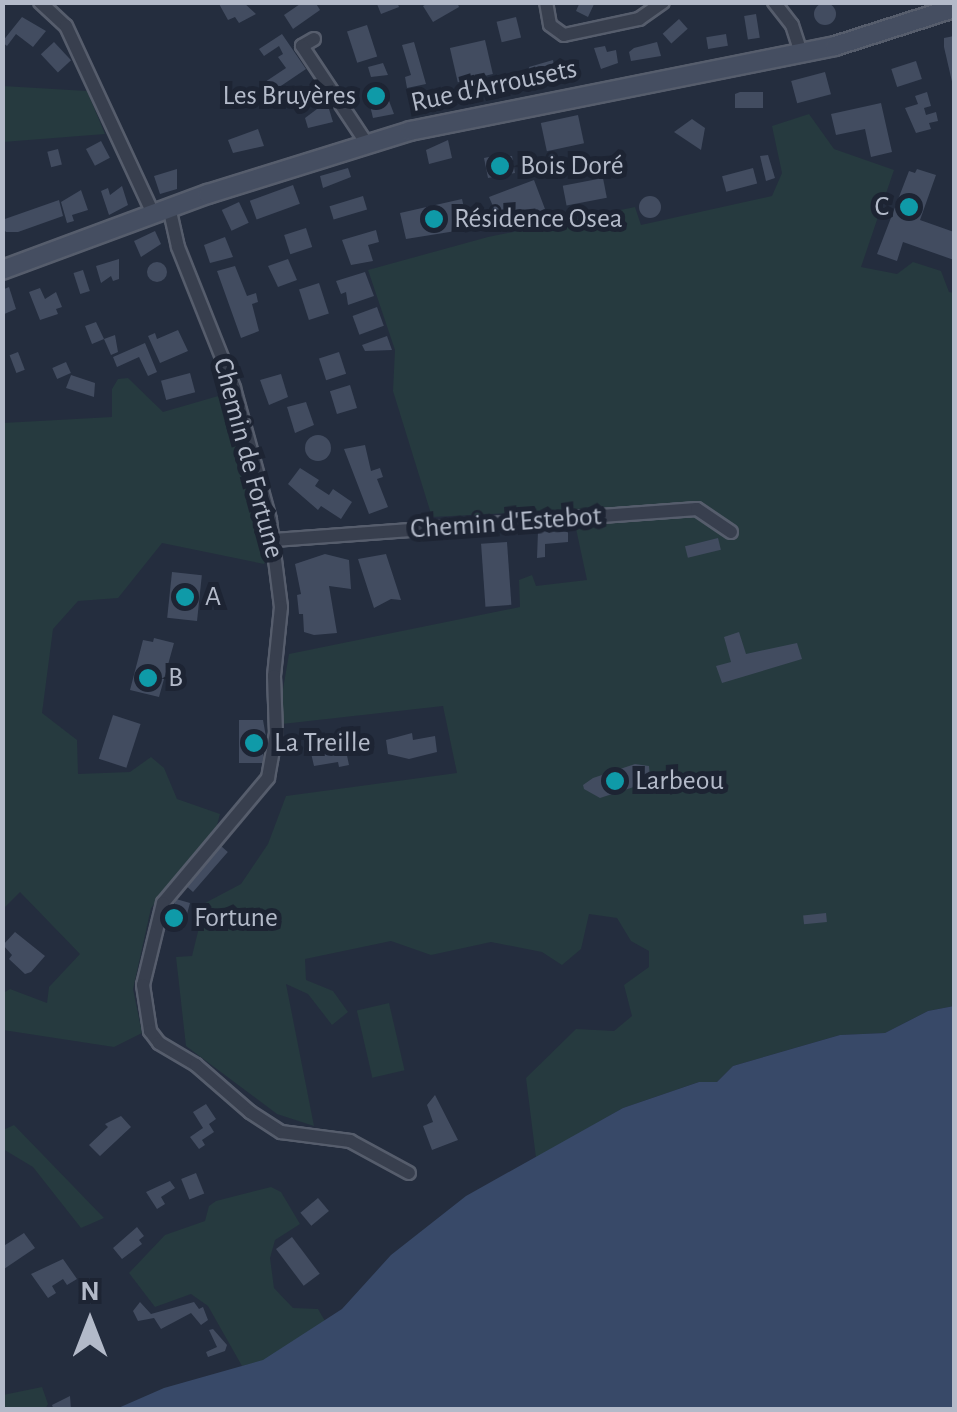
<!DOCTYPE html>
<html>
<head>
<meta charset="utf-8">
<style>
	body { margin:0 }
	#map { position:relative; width:957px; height:1412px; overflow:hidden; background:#242d3e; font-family:"Alegreya Sans",sans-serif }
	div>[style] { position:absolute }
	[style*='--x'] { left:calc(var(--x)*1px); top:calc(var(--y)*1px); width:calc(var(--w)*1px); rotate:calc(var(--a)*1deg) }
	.green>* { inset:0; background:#263a3f; transform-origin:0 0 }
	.water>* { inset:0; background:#384968 }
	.building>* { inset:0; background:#424c60; transform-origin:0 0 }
	.round { border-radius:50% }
	.roads { filter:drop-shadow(2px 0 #565d6c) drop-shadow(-2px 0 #565d6c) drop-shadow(0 2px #565d6c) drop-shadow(0 -2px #565d6c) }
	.street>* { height:12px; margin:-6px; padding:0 6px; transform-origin:6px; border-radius:6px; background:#383f4e }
	.secondary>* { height:18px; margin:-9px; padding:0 9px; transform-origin:9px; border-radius:9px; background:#454e61 }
	.dots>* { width:28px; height:28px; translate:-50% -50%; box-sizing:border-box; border:5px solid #1d2433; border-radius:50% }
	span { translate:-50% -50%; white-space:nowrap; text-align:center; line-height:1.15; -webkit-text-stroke:10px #1d2433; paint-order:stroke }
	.street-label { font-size:28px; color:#b3bac9 }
	.poi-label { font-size:28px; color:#b3bac9 }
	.right { translate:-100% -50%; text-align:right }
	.left { translate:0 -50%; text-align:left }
	.frame { position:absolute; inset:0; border:5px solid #b3bac9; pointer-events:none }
	.north { position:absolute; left:40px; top:1272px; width:100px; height:100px; -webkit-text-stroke:8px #1d2433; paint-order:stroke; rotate:0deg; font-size:28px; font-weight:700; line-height:40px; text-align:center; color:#b3bac9 }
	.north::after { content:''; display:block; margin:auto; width:35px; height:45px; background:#b3bac9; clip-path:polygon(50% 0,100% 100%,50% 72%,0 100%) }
</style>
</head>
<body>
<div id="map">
	<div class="green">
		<i style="clip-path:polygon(3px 86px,87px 91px,105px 134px,3px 142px)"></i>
		<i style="clip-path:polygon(809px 114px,834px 149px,894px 170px,861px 267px,897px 274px,913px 262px,941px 271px,949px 292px,954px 293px,954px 1006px,928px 1011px,885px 1033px,840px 1035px,733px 1066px,717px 1082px,699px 1082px,623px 1108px,536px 1158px,526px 1078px,576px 1029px,614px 1031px,632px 1016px,624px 985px,649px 967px,649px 951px,631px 941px,617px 918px,589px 914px,581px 949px,562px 965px,542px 952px,491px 942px,431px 955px,391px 941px,305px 959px,306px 980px,333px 991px,348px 1012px,332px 1025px,308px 994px,286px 984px,314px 1126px,277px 1114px,186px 1046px,176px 957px,192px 956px,205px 903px,241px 884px,268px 844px,286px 796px,457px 773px,443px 706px,282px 724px,281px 701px,289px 654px,520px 607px,519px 580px,532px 575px,536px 586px,587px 580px,572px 510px,432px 517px,393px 391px,395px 350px,368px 270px,488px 237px,635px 207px,641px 225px,772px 196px,782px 173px,772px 126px)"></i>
		<i style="clip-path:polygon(128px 378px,163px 412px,232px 392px,272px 548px,264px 564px,162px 543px,118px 598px,78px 601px,53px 629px,42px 713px,77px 740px,78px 774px,130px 772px,151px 757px,164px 768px,177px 799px,220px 814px,217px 825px,151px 908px,133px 989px,142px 1033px,114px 1047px,3px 1030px,3px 993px,10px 989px,47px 1003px,49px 987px,80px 954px,20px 892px,3px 909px,3px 423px,112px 417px,112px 389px,118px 379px)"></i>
		<i style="left:389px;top:1003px;width:69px;height:33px;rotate:77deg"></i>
		<i style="clip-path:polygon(14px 1125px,104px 1218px,81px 1228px,33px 1167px,3px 1149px,3px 1130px)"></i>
		<i style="clip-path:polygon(271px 1187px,281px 1192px,300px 1224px,275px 1240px,270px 1258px,274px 1288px,293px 1308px,318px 1309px,325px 1321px,263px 1361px,242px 1366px,208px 1306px,191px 1294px,155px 1307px,129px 1273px,165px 1235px,205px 1221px,209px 1206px,216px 1201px)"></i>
		<i style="clip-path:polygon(42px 1387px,48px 1404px,45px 1409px,3px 1409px,3px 1395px)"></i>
	</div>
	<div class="water">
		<i style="clip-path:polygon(954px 1006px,954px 1409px,116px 1409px,164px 1388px,263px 1360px,342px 1309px,391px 1255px,466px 1196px,623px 1108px,699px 1082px,717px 1082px,733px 1066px,840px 1035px,885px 1033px,928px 1011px)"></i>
	</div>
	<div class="building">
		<i style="clip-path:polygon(218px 2px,243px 2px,256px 14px,239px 23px,235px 17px,228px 20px)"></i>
		<i style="clip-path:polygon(303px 2px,315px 2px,320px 10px,293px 29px,284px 15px)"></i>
		<i style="clip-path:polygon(397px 2px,399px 7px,381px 14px,377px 4px)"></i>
		<i style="clip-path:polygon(430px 2px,457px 2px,459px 7px,433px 22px,423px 6px)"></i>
		<i style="clip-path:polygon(580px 2px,595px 2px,588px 17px,576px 11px)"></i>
		<i class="round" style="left:814px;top:3px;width:22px;height:22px"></i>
		<i style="left:756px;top:14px;width:24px;height:12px;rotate:81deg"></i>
		<i style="clip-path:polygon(22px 17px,46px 31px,33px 47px,16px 34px,7px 46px,2px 42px)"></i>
		<i style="left:516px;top:17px;width:21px;height:20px;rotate:76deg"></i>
		<i style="left:679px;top:19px;width:13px;height:22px;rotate:48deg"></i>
		<i style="left:367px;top:25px;width:33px;height:21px;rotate:72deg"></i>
		<i style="clip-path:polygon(282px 34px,306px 69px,272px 92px,265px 82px,286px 68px,278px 57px,283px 54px,279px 46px,264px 56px,259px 49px)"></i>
		<i style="left:726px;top:34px;width:12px;height:20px;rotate:81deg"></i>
		<i style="clip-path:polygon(954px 36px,954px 86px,953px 86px,944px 47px,944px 38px)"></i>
		<i style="left:485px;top:40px;width:35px;height:36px;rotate:77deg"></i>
		<i style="left:54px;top:42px;width:25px;height:18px;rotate:47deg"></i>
		<i style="clip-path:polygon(414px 42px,426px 84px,407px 88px,405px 77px,411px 75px,402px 45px)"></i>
		<i style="clip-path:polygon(657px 42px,661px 56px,631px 61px,629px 52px,634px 48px)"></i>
		<i style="clip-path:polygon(605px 46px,607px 52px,616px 50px,618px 63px,601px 69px,594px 48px)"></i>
		<i style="clip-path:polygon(553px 60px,555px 71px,549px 72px,550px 77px,531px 78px,529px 67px)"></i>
		<i style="left:916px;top:61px;width:19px;height:26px;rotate:72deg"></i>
		<i style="clip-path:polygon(383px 63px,388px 75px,371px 77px,368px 67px)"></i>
		<i style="left:825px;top:72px;width:23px;height:35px;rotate:75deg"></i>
		<i style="clip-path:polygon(383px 85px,394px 114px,373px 118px,366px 89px)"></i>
		<i style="clip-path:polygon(740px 92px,763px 92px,763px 108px,735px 108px,735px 94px)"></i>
		<i style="clip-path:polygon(927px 92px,931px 106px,924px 108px,926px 115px,936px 112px,938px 121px,929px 123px,931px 129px,916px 133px,905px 108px,918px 104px,915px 96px)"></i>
		<i style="clip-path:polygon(881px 103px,892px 152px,871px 157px,865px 129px,836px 135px,831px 114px)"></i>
		<i style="clip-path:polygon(317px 109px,329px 109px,333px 122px,308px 128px,305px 118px)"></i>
		<i style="left:578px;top:115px;width:29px;height:38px;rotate:78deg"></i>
		<i style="clip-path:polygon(692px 119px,705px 128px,701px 150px,674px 132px)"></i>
		<i style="clip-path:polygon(258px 129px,264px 146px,233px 153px,228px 140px)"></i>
		<i style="clip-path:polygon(448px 140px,452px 158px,429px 164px,426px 150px)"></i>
		<i style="left:101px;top:141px;width:19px;height:17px;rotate:62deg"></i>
		<i style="left:58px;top:149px;width:16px;height:11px;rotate:76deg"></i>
		<i style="clip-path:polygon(768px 155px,775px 178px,766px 181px,760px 156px)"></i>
		<i style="clip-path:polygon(494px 156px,512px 156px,515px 173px,488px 178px,484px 158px)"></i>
		<i style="clip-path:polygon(348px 168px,351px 177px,323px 188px,320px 176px)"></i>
		<i style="left:753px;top:168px;width:16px;height:32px;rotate:75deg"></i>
		<i style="clip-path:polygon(177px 169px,177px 189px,160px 194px,154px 176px)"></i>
		<i style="clip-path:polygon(917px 169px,936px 175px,920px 220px,954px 232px,954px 260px,903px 242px,897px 261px,877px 254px,909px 171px,915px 173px)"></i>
		<i style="left:603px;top:178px;width:20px;height:41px;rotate:79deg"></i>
		<i style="clip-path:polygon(534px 180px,545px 209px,509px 223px,504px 210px,496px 213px,489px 197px)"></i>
		<i style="left:293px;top:185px;width:20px;height:46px;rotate:70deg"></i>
		<i style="clip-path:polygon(122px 186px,128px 205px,109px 215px,101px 191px,108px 188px,110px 195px)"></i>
		<i style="clip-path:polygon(81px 190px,88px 210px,72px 215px,74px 221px,67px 223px,61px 202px)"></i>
		<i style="left:363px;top:196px;width:14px;height:35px;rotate:73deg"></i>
		<i class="round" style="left:639px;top:196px;width:22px;height:22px"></i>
		<i style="clip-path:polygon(462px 199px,468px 225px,462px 230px,406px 239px,400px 213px)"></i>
		<i style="clip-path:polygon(59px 200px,63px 216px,18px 232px,6px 232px,2px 227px,2px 220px)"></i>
		<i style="left:239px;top:202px;width:23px;height:19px;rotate:65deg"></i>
		<i style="left:306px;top:228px;width:20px;height:23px;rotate:72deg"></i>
		<i style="clip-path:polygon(376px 230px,379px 242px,368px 245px,373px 261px,351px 265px,342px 240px)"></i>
		<i style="clip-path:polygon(155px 231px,161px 244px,141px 257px,134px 241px)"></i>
		<i style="clip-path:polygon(225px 237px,233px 257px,210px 263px,204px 245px)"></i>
		<i style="clip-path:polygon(119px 259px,119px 279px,113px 281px,111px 276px,101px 283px,96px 266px)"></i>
		<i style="clip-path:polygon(288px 259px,297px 280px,278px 287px,268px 266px)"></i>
		<i class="round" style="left:147px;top:262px;width:20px;height:20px"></i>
		<i style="clip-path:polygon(235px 266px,247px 296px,256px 293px,258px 302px,252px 304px,259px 331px,241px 338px,217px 271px)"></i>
		<i style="left:83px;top:270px;width:22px;height:10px;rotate:72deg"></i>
		<i style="clip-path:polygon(365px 272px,374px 296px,348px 305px,346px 292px,341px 294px,336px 281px)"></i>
		<i style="left:319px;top:283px;width:32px;height:21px;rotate:72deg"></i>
		<i style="clip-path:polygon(9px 287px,16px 309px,2px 315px,2px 290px)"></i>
		<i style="clip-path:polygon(40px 288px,45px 299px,56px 292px,62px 307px,56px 309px,58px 314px,40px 320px,29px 292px)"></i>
		<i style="left:377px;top:307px;width:20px;height:26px;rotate:70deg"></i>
		<i style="clip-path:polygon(96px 322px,104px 339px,115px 335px,118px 352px,111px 355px,104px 339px,92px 344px,85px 326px)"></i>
		<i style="clip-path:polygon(178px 330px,188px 351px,160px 363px,148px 336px,155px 333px,157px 339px)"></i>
		<i style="clip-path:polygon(387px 336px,392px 350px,365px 351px,362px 345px)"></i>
		<i style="clip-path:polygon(145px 343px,157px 372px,148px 376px,139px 357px,117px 367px,113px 357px)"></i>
		<i style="left:18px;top:352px;width:19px;height:9px;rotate:69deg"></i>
		<i style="left:339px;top:352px;width:23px;height:21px;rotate:72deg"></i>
		<i style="left:66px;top:362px;width:12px;height:15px;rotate:66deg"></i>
		<i style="left:190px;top:373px;width:20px;height:30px;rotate:75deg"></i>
		<i style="clip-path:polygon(281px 374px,288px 397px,269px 405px,260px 380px)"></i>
		<i style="clip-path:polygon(71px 375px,95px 383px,94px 397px,66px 388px)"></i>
		<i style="left:350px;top:385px;width:24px;height:21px;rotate:73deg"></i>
		<i style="clip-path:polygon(306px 402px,314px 425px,295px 433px,287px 407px)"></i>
		<i class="round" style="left:305px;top:435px;width:26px;height:26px"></i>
		<i style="clip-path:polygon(365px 445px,371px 471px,380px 468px,383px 477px,377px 479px,388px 507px,369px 514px,344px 449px)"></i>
		<i style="clip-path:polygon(300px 468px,319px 480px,315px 486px,329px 495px,333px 489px,352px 502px,341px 519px,321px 506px,318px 510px,288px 484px)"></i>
		<i style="clip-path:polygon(538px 531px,568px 532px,568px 542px,545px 544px,545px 557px,537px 558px)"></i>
		<i style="left:718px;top:538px;width:12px;height:34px;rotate:76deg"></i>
		<i style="left:507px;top:542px;width:63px;height:26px;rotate:86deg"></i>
		<i style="clip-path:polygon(325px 554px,349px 560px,351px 589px,329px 586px,337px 633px,314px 635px,304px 632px,303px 614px,299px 614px,297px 595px,301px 594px,295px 564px)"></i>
		<i style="clip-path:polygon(386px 554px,401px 600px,391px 599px,374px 608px,358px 559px)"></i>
		<i style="left:172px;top:572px;width:30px;height:46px;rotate:6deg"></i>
		<i style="clip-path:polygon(739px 632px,746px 654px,797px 643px,802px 659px,722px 683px,716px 666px,731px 662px,724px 637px)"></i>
		<i style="clip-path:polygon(154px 638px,174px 643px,159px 697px,130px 690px,143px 640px,153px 642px)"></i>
		<i style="left:113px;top:715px;width:29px;height:46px;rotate:18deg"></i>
		<i style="clip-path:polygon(239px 720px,263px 720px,268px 748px,263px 748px,263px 763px,239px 763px)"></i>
		<i style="clip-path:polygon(412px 733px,413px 740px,435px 736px,437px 752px,409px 759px,388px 754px,386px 740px)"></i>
		<i style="clip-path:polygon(345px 746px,349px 765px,339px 767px,338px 762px,314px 766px,311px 753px)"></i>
		<i style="clip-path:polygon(635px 764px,649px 766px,650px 777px,641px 780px,643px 784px,600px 798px,584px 789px,583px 785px,593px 778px)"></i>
		<i style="left:221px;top:846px;width:9px;height:53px;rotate:41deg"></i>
		<i style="clip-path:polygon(176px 899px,190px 903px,183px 929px,162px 924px,168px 903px,174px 905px)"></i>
		<i style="left:826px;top:913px;width:9px;height:23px;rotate:84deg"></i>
		<i style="clip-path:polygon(15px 932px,45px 956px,31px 972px,25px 974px,9px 959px,12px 955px,3px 945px)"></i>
		<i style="clip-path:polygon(435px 1095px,458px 1140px,432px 1150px,423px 1126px,433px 1122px,427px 1105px)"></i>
		<i style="clip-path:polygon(206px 1104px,216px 1119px,209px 1124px,214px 1132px,202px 1140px,205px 1145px,199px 1149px,190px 1137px,203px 1128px,193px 1112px)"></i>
		<i style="clip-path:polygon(121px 1116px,131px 1127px,100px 1156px,89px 1145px,108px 1127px,105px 1124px)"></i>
		<i style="left:196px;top:1173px;width:22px;height:16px;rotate:68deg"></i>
		<i style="clip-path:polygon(170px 1181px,175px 1188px,161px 1197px,165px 1204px,157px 1209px,146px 1192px)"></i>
		<i style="left:318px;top:1198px;width:17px;height:23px;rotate:50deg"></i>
		<i style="clip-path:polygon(137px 1227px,144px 1236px,139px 1240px,142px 1244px,122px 1259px,113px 1248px)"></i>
		<i style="clip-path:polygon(24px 1233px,35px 1248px,4px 1269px,2px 1247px)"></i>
		<i style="left:292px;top:1237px;width:46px;height:20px;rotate:53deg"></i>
		<i style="clip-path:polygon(63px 1259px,77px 1279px,67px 1285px,63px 1279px,52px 1286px,56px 1293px,48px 1298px,31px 1274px)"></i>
		<i style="clip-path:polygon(140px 1302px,151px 1314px,194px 1302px,199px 1309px,203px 1307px,208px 1320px,201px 1325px,191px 1313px,161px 1329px,154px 1318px,138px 1321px,133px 1311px)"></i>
		<i style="clip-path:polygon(213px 1329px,227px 1345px,225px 1351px,208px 1357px,206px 1352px,217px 1347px,209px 1330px)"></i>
		<i style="clip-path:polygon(70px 1396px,71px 1410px,54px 1410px,52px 1405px)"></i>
	</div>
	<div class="roads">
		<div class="street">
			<i style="--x:40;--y:2;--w:35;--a:43"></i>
			<i style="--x:66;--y:26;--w:206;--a:65.1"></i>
			<i style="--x:546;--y:2;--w:23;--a:80"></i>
			<i style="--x:550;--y:25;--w:17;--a:36"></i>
			<i style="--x:564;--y:35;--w:77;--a:-12"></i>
			<i style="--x:639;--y:19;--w:29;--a:-35"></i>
			<i style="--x:774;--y:2;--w:29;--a:52"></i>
			<i style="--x:792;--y:25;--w:29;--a:72"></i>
			<i style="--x:314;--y:39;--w:14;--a:150"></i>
			<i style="--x:302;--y:46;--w:118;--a:56.4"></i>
			<i style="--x:169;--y:207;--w:41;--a:77.3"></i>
			<i style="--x:178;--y:247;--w:152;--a:68.3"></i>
			<i style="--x:234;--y:388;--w:137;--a:74.7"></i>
			<i style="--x:270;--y:520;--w:88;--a:82.8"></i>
			<i style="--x:281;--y:607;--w:69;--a:95.8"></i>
			<i style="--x:274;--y:676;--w:57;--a:88"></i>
			<i style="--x:276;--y:733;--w:46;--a:100.1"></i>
			<i style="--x:268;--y:778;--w:163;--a:130"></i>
			<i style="--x:163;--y:903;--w:84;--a:103.7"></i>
			<i style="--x:143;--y:985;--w:47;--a:81.3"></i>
			<i style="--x:150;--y:1031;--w:15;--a:53"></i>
			<i style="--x:159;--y:1043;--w:43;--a:30.7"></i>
			<i style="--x:196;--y:1065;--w:72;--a:41"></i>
			<i style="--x:250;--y:1112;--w:37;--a:33"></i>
			<i style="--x:281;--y:1132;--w:70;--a:7.4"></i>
			<i style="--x:350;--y:1141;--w:67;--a:28.5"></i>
			<i style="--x:274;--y:540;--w:424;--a:-4.2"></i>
			<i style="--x:697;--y:509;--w:41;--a:34.1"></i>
		</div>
		<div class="secondary">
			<i style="--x:2;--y:270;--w:220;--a:-20.3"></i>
			<i style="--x:208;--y:194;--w:212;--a:-17.3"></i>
			<i style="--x:410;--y:131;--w:433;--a:-11.3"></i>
			<i style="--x:835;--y:46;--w:125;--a:-17.7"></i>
		</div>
	</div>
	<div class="dots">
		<i style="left:376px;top:96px;background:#0f9aa8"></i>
		<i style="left:500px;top:166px;background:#0f9aa8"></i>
		<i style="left:909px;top:207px;background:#0f9aa8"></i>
		<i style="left:434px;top:219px;background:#0f9aa8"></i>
		<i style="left:185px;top:597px;background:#0f9aa8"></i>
		<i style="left:148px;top:678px;background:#0f9aa8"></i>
		<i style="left:254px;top:743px;background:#0f9aa8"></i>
		<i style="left:615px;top:781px;background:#0f9aa8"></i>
		<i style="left:174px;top:918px;background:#0f9aa8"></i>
	</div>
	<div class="street-label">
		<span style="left:494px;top:86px;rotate:-12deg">Rue d'Arrousets</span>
		<span style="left:248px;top:458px;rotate:75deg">Chemin de Fortune</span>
		<span style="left:506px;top:523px;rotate:-4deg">Chemin d'Estebot</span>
	</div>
	<div class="poi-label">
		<span class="right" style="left:356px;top:96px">Les Bruyères</span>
		<span class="left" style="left:520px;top:166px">Bois Doré</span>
		<span class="right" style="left:889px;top:207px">C</span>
		<span class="left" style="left:454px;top:219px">Résidence Osea</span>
		<span class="left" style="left:205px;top:597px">A</span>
		<span class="left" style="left:168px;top:678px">B</span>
		<span class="left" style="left:274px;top:743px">La Treille</span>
		<span class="left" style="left:635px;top:781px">Larbeou</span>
		<span class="left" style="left:194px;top:918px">Fortune</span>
	</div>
	<div class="frame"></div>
	<div class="north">N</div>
</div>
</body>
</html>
